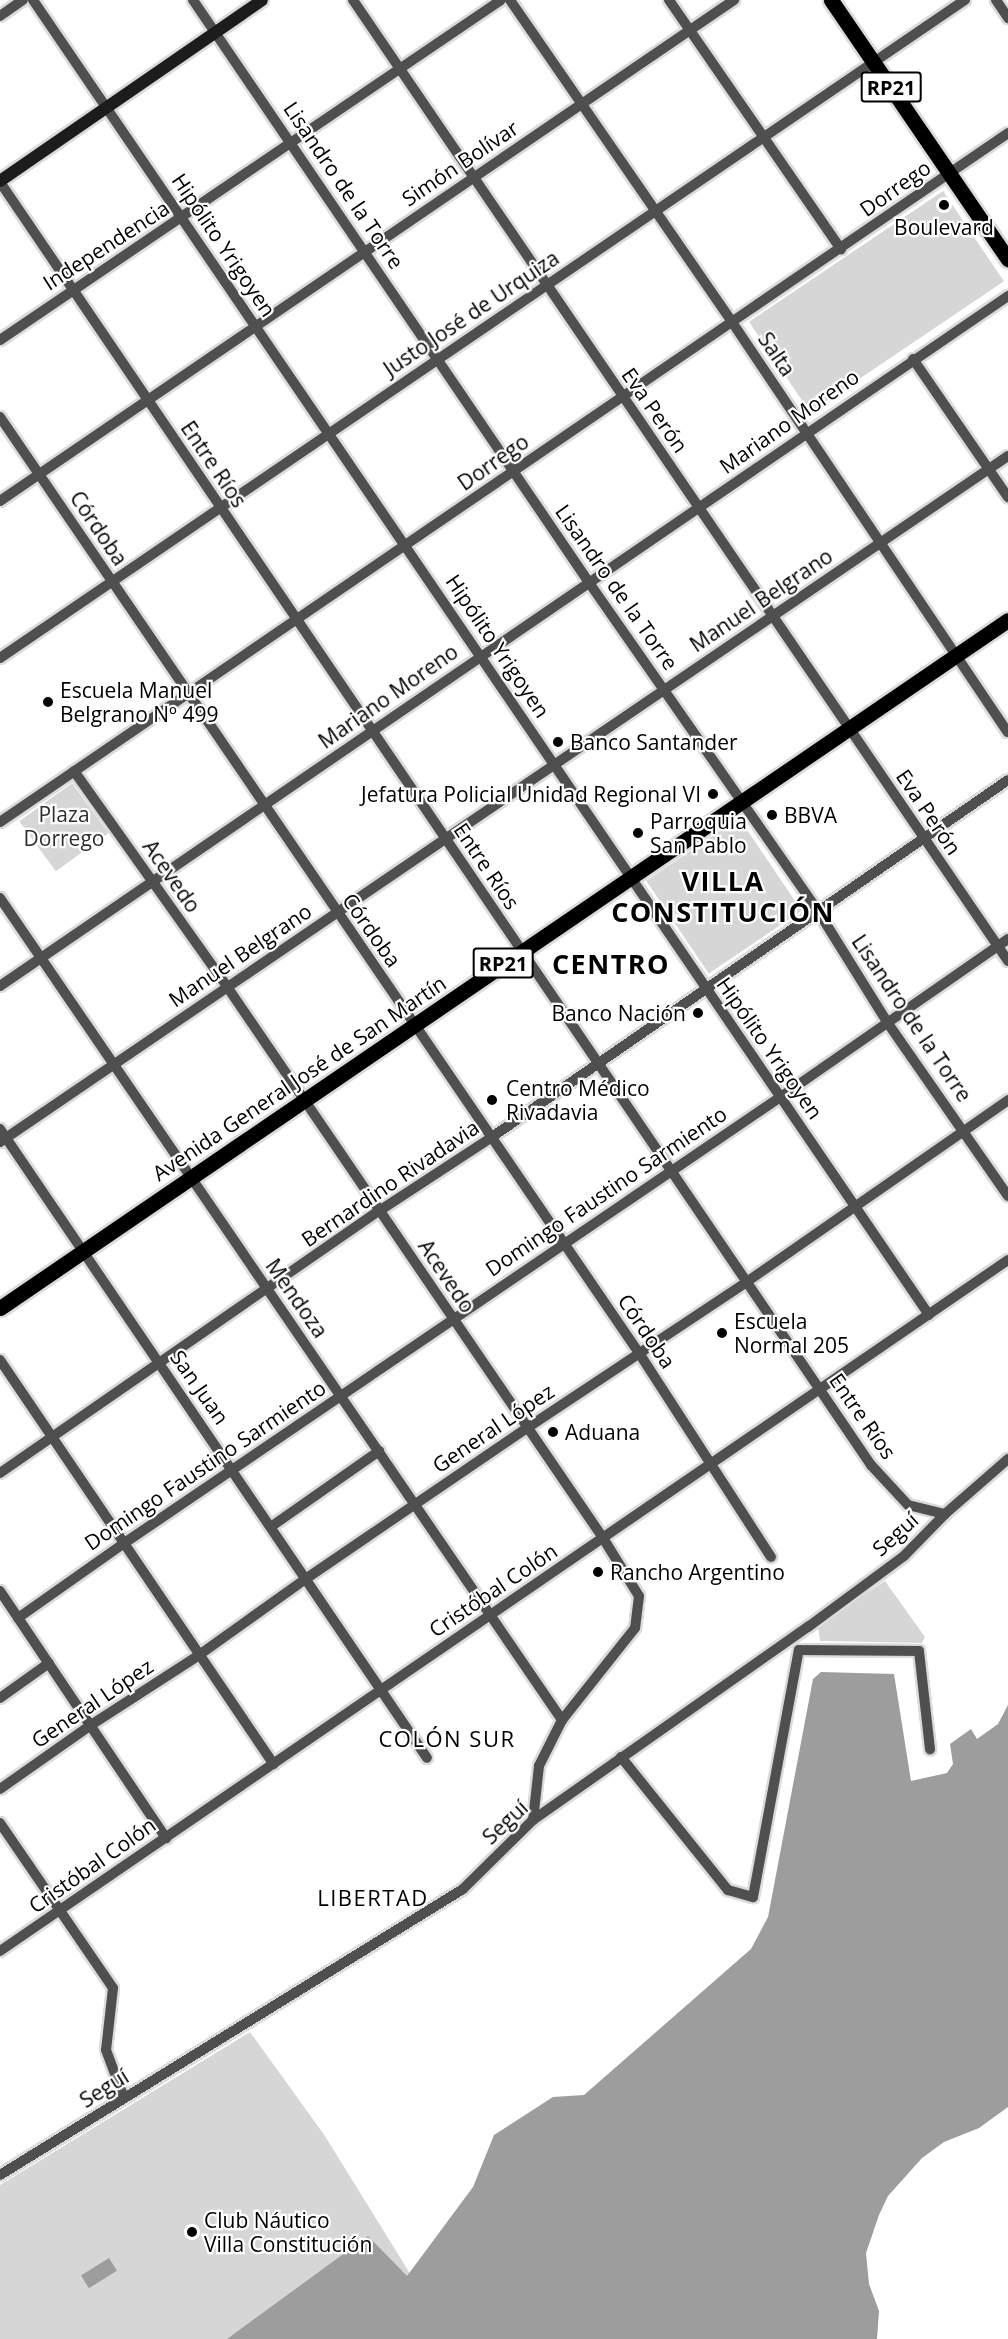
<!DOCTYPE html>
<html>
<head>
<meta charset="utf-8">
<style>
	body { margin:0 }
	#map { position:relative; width:1008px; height:2339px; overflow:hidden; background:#fff; font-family:"Open Sans",sans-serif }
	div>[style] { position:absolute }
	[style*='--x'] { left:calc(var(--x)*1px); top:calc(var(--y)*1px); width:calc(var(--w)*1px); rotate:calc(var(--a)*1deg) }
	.green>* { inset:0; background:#d6d6d6; transform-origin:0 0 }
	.water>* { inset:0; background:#9d9d9d; transform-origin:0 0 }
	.roads { filter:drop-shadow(2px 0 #dbdbdb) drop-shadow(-2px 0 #dbdbdb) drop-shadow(0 2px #dbdbdb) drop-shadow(0 -2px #dbdbdb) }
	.minor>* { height:10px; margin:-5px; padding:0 5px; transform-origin:5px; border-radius:5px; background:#4f4f4f }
	.secondary>* { height:12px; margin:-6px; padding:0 6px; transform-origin:6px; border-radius:6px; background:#1c1c1c }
	.primary>* { height:15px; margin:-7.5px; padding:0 7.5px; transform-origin:7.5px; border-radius:7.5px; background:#000 }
	.dots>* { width:16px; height:16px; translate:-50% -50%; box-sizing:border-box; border:3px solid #fff; border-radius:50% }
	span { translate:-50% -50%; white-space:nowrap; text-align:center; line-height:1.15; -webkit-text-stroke:4.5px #fff; paint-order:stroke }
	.shield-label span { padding:2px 4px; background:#fff; border:2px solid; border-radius:4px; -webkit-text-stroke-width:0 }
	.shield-label { font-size:20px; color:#000; font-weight:700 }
	.street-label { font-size:21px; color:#000 }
	.poi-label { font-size:21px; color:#000 }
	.left { translate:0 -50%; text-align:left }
	.right { translate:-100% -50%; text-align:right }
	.park-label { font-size:21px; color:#2d2d2d }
	.neighbourhood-label { font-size:22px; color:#000; letter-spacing:1.5px }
	.district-label { font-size:27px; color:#000; font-weight:700; letter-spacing:1.5px }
</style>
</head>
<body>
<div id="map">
	<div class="green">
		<i style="left:943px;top:191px;width:109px;height:234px;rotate:56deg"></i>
		<i style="left:72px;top:783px;width:62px;height:65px;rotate:54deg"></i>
		<i style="left:739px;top:818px;width:112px;height:112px;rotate:56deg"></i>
		<i style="clip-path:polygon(885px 1581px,925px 1637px,922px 1643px,820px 1641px,818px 1625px)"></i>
		<i style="clip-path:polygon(250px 2032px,325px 2136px,414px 2280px,370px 2339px,0 2339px,0 2185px)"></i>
	</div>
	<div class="water">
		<i style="clip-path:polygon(821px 1672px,894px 1674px,911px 1781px,947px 1773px,953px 1764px,950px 1744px,971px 1729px,977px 1739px,998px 1724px,1008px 1705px,1008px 2107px,979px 2128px,944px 2142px,922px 2158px,888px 2196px,879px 2215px,866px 2253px,869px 2284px,879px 2311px,877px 2339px,227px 2339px,368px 2236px,407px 2276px,473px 2187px,494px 2135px,553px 2097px,584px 2095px,751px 1949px,768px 1917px,813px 1679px)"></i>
		<i style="left:109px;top:2258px;width:15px;height:33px;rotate:58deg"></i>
	</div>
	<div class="roads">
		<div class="minor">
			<i style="--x:33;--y:0;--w:1591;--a:55.73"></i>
			<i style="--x:193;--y:0;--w:706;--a:55.79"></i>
			<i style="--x:590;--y:584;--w:399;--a:55.1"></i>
			<i style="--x:818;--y:911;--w:131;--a:58.1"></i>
			<i style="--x:887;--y:1022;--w:212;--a:55.2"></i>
			<i style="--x:353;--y:0;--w:1163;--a:55.72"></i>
			<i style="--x:510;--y:0;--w:391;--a:55.4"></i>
			<i style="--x:732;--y:322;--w:494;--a:56.1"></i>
			<i style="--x:669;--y:0;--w:303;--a:55.4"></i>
			<i style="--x:996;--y:0;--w:22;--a:56"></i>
			<i style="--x:0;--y:16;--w:28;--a:-35"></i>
			<i style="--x:0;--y:182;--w:1551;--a:55.83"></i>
			<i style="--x:871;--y:1465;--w:54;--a:47.2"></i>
			<i style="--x:908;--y:1505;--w:38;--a:14"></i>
			<i style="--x:0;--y:340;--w:605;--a:-34.16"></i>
			<i style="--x:913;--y:359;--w:168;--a:55.5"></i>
			<i style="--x:0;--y:417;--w:1133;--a:55.68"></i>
			<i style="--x:639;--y:1353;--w:243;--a:57.1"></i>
			<i style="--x:0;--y:501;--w:889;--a:-34.32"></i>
			<i style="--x:0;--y:658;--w:1168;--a:-34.29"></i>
			<i style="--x:74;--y:771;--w:266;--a:54.6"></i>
			<i style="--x:228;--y:988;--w:666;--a:55.71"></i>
			<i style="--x:603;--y:1538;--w:68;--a:58.2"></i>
			<i style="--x:639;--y:1596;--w:32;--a:97"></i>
			<i style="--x:635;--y:1628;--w:117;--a:128.4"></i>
			<i style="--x:562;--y:1720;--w:51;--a:116.6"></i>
			<i style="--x:539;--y:1766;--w:54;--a:96.3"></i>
			<i style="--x:0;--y:822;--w:1221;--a:-34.35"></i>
			<i style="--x:0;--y:898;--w:996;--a:55.64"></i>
			<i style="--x:0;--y:986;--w:1222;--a:-34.39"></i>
			<i style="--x:0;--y:1129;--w:760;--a:55.83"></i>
			<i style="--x:0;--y:1142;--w:1219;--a:-34.24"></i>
			<i style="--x:0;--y:1360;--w:488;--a:55.9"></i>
			<i style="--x:0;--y:1473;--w:461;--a:-34.7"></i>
			<i style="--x:379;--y:1211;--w:135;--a:-33.2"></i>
			<i style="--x:492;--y:1137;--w:627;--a:-34.68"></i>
			<i style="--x:272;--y:1526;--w:131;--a:-35"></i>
			<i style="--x:0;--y:1591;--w:298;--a:56.1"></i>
			<i style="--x:18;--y:1618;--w:128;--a:-35.2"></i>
			<i style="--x:123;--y:1544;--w:797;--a:-34.21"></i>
			<i style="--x:782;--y:1096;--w:275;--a:-34.8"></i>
			<i style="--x:0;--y:1698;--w:60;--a:-35.5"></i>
			<i style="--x:621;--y:1757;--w:171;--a:51.2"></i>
			<i style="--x:728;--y:1890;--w:26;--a:16"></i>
			<i style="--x:753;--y:1897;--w:251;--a:-79.5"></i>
			<i style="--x:799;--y:1650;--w:120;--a:0.5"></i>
			<i style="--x:919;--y:1651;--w:99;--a:83.6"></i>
			<i style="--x:0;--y:1789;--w:111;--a:-35.1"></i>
			<i style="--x:91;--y:1725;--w:129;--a:-32.9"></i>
			<i style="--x:199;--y:1655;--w:133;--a:-35.5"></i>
			<i style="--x:307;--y:1578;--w:266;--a:-34.3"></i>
			<i style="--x:527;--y:1428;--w:265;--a:-33.6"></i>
			<i style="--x:748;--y:1281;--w:317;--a:-34.8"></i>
			<i style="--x:0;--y:1823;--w:200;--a:55.6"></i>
			<i style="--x:113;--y:1988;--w:62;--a:96.4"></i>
			<i style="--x:106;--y:2050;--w:51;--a:69.4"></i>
			<i style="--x:0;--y:1951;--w:1222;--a:-34.43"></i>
			<i style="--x:0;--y:2175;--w:544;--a:-31.7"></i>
			<i style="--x:463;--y:1889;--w:98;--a:-44.6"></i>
			<i style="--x:533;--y:1820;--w:336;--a:-35.1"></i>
			<i style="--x:808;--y:1627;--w:119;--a:-36.5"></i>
			<i style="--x:904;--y:1556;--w:59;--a:-45.7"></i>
			<i style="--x:945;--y:1514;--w:84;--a:-41.1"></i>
		</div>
		<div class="secondary">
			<i style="--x:0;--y:181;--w:318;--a:-34.6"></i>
		</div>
		<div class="primary">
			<i style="--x:831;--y:0;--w:314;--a:55.7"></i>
			<i style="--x:0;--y:1308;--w:1220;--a:-34.32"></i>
		</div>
	</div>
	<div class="dots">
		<i style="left:944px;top:205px;background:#000"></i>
		<i style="left:48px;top:702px;background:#000"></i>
		<i style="left:558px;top:742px;background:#000"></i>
		<i style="left:713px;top:794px;background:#000"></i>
		<i style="left:772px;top:815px;background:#000"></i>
		<i style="left:638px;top:833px;background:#000"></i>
		<i style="left:698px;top:1013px;background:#000"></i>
		<i style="left:492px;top:1100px;background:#000"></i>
		<i style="left:722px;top:1333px;background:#000"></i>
		<i style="left:553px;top:1432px;background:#000"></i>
		<i style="left:598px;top:1572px;background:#000"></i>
		<i style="left:192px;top:2232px;background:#000"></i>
	</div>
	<div class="shield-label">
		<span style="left:891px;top:87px">RP21</span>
		<span style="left:503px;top:963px">RP21</span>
	</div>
	<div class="street-label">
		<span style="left:460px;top:163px;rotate:-34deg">Simón Bolívar</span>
		<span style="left:344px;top:185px;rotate:56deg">Lisandro de la Torre</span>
		<span style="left:895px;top:188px;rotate:-35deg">Dorrego</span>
		<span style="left:106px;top:245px;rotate:-33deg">Independencia</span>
		<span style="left:224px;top:245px;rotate:56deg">Hipólito Yrigoyen</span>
		<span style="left:471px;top:313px;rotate:-34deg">Justo José de Urquiza</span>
		<span style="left:777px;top:354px;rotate:56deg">Salta</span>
		<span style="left:655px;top:410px;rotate:55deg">Eva Perón</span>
		<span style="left:789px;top:421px;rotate:-35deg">Mariano Moreno</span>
		<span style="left:493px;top:462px;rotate:-35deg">Dorrego</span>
		<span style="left:214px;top:464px;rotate:56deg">Entre Ríos</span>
		<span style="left:99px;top:528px;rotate:56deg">Córdoba</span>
		<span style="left:617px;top:587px;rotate:55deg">Lisandro de la Torre</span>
		<span style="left:761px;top:600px;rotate:-34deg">Manuel Belgrano</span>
		<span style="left:498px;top:646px;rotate:56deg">Hipólito Yrigoyen</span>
		<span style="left:388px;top:696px;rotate:-35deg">Mariano Moreno</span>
		<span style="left:929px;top:812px;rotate:56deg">Eva Perón</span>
		<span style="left:487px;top:866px;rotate:56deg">Entre Ríos</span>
		<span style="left:172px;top:876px;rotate:55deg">Acevedo</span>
		<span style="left:372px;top:930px;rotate:55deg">Córdoba</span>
		<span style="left:240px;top:955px;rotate:-34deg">Manuel Belgrano</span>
		<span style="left:912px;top:1018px;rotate:56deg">Lisandro de la Torre</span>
		<span style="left:770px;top:1048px;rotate:55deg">Hipólito Yrigoyen</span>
		<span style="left:299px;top:1078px;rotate:-34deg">Avenida General José de San Martín</span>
		<span style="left:390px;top:1183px;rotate:-34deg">Bernardino Rivadavia</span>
		<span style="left:606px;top:1191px;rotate:-34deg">Domingo Faustino Sarmiento</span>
		<span style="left:447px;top:1276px;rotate:56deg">Acevedo</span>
		<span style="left:297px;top:1298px;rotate:55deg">Mendoza</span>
		<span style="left:647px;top:1331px;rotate:56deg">Córdoba</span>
		<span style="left:200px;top:1387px;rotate:55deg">San Juan</span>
		<span style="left:863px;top:1416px;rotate:55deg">Entre Ríos</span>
		<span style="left:493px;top:1428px;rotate:-34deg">General López</span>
		<span style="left:205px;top:1465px;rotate:-34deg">Domingo Faustino Sarmiento</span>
		<span style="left:895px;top:1534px;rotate:-42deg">Seguí</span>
		<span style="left:493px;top:1590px;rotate:-34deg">Cristóbal Colón</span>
		<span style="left:92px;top:1703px;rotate:-34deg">General López</span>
		<span style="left:505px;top:1822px;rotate:-43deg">Seguí</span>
		<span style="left:92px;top:1865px;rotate:-35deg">Cristóbal Colón</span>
		<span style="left:104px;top:2088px;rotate:-32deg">Seguí</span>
	</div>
	<div class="poi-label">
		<span style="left:944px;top:227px">Boulevard</span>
		<span class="left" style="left:60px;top:702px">Escuela Manuel<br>Belgrano Nº 499</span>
		<span class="left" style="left:570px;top:742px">Banco Santander</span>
		<span class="right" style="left:701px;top:794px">Jefatura Policial Unidad Regional VI</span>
		<span class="left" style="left:784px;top:815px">BBVA</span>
		<span class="left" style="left:650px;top:833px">Parroquia<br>San Pablo</span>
		<span class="right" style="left:686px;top:1013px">Banco Nación</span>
		<span class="left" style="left:506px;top:1100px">Centro Médico<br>Rivadavia</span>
		<span class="left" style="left:734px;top:1333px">Escuela<br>Normal 205</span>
		<span class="left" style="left:565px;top:1432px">Aduana</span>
		<span class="left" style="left:610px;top:1572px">Rancho Argentino</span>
		<span class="left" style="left:204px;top:2232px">Club Náutico<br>Villa Constitución</span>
	</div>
	<div class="park-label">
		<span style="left:64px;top:826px">Plaza<br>Dorrego</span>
	</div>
	<div class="neighbourhood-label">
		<span style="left:447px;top:1739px">COLÓN SUR</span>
		<span style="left:373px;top:1898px">LIBERTAD</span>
	</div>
	<div class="district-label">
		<span style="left:723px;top:896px">VILLA<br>CONSTITUCIÓN</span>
		<span style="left:611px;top:964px">CENTRO</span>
	</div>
</div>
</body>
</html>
